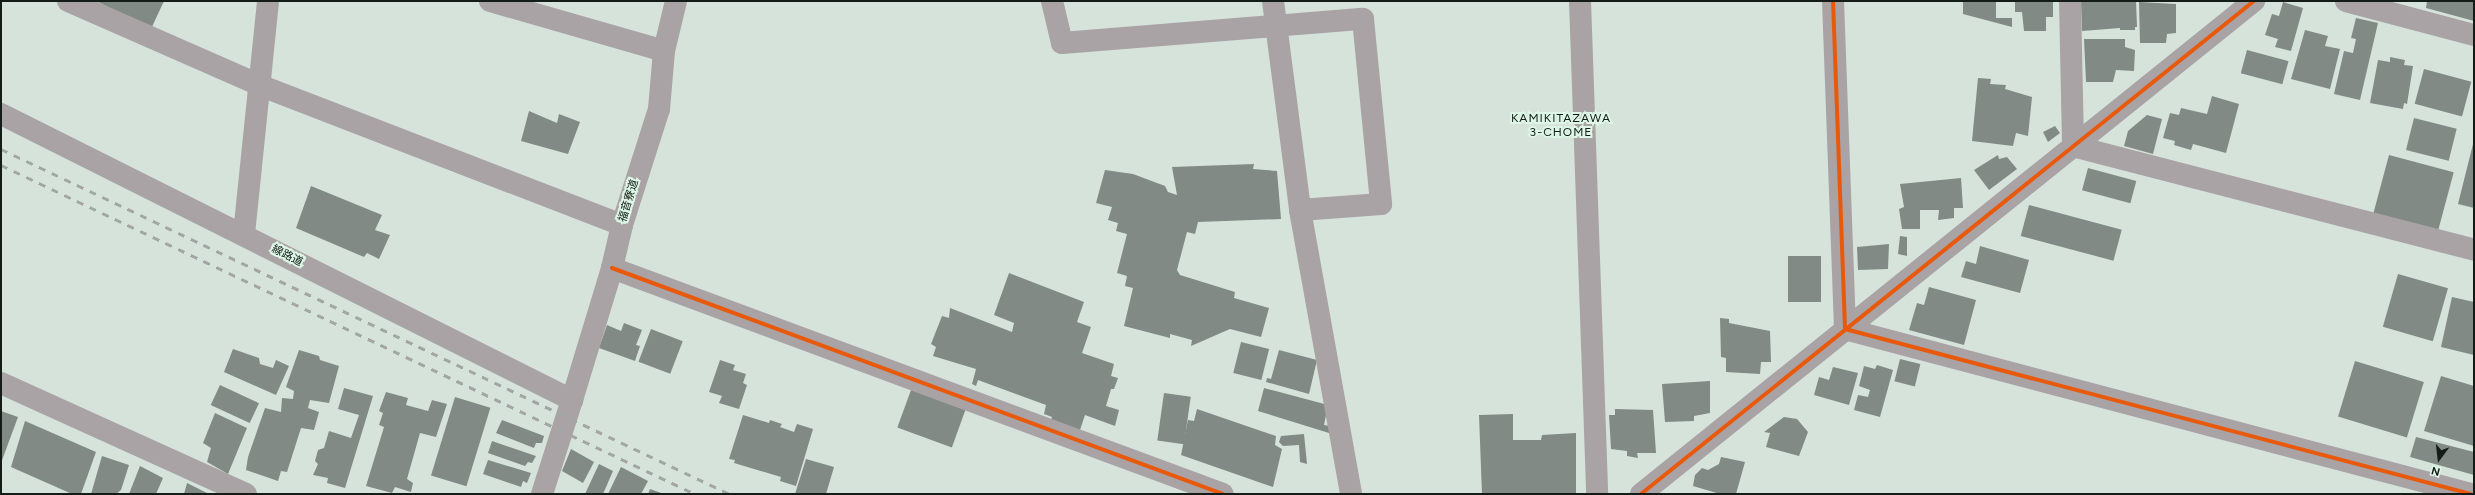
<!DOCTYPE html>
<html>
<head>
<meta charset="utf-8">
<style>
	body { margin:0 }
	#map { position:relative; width:2475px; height:495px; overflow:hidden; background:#d6e3da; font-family:Figtree,"Noto Sans JP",sans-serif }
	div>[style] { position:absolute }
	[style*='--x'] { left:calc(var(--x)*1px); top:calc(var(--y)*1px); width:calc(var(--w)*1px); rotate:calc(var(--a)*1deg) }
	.building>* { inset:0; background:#818a84; transform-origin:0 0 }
	.street>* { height:22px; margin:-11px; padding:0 11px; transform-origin:11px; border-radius:11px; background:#a9a3a5 }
	.rail>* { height:3px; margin-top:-1.5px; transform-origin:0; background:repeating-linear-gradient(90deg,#a3a7a3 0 7px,transparent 0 14px) }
	.cycleway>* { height:4px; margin:-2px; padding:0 2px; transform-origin:2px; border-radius:2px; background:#e8590c }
	span { translate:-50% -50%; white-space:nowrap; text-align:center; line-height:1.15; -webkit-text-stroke:4px #ddf6e6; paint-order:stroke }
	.street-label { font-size:11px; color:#131c16 }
	.neighbourhood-label { font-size:12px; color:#131c16; letter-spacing:1px }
	.frame { position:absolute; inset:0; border:2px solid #131c16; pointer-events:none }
	.north { position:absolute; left:2419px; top:439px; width:40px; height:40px; -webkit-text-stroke:3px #ddf6e6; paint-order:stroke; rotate:195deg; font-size:11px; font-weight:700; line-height:16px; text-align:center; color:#131c16 }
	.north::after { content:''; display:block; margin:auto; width:14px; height:18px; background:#131c16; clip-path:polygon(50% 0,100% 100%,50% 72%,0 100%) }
</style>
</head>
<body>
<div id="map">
	<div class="building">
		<i style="clip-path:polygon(96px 1px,164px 1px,151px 29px,104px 10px,106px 6px)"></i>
		<i style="clip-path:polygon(1963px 1px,1996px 1px,1996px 18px,2012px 18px,2012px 27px,1963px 14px)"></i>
		<i style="clip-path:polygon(2015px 1px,2053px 1px,2053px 17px,2046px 17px,2046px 31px,2024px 31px,2022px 12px,2015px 12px)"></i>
		<i style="clip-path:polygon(2081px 1px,2136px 1px,2137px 27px,2135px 27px,2135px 30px,2120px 30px,2120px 28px,2082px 31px)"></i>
		<i style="clip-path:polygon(2427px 1px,2474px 1px,2474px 21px,2426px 8px)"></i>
		<i style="clip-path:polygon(2139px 2px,2176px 4px,2176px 33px,2167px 34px,2166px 43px,2140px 43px)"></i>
		<i style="clip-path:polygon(2283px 2px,2303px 8px,2291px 51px,2275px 47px,2278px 39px,2265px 35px,2272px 14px,2279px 16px)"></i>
		<i style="clip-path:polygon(2356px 18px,2378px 23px,2360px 100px,2334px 94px,2344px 51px,2353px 53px,2356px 39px,2351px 38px)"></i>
		<i style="clip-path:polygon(2305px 30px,2328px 36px,2325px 46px,2340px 49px,2330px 89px,2291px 79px)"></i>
		<i style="clip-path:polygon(2084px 39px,2125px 39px,2125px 47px,2135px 50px,2134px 71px,2116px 70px,2113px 82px,2086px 82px)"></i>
		<i style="left:2247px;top:50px;width:43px;height:24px;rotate:15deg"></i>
		<i style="clip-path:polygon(2390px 57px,2405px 60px,2404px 65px,2413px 66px,2407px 104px,2404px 103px,2403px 109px,2370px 103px,2378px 60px,2390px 62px)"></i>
		<i style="left:2424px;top:69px;width:49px;height:36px;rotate:15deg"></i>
		<i style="clip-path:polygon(1978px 78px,1991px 79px,1990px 84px,2006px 85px,2005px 89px,2032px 97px,2028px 136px,2016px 133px,2013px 146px,1972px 141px)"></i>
		<i style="clip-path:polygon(2212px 96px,2239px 104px,2226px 153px,2193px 144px,2191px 150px,2174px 145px,2175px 141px,2163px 138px,2170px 113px,2179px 115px,2181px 108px,2207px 114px)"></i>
		<i style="clip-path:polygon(529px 111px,557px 123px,559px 114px,580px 122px,568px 154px,521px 141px)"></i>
		<i style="clip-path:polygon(2147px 115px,2162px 119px,2153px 154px,2124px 146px,2128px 131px)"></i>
		<i style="left:2414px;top:118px;width:44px;height:33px;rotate:14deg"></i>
		<i style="clip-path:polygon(2055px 126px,2060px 133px,2048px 142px,2043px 132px)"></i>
		<i style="clip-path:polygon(2473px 144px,2474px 144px,2474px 208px,2458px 204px)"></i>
		<i style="clip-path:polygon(1998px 155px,1999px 159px,2007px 157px,2017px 169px,1989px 190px,1974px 170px)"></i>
		<i style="left:2389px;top:155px;width:67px;height:60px;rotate:15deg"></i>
		<i style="clip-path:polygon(1254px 164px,1253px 169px,1277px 171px,1281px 219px,1198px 222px,1195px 234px,1187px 232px,1177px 270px,1180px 275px,1235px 292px,1234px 298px,1269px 308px,1261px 337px,1230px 329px,1191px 346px,1192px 340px,1170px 334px,1170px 338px,1124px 326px,1133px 288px,1125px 286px,1127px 276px,1117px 273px,1127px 234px,1116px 231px,1118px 223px,1108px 220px,1112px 207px,1096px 203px,1105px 170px,1133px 174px,1165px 186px,1168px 192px,1177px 195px,1172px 167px)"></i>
		<i style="left:2088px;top:168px;width:50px;height:23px;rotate:15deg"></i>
		<i style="clip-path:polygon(1961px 178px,1963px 208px,1954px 208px,1954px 218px,1938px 220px,1939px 210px,1920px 210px,1920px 229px,1902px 229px,1899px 209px,1904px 207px,1900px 184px)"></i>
		<i style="clip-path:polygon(311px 186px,382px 215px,375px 230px,390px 235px,379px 259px,367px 253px,364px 257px,296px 228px)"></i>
		<i style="left:2029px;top:205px;width:96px;height:32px;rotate:15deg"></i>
		<i style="clip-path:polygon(1900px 236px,1907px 237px,1907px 256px,1898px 254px)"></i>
		<i style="clip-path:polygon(1889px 244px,1888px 269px,1858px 270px,1857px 247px)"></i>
		<i style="clip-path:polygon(1980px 246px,2029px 260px,2020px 293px,1961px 277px,1966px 261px,1976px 264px)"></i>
		<i style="left:1788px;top:256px;width:33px;height:46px"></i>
		<i style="clip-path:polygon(1009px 273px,1084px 302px,1077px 322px,1091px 327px,1082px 353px,1114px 364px,1111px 376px,1118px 378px,1114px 389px,1111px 389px,1106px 406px,1119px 410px,1115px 426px,1085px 415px,1079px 433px,1050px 422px,1052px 417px,1044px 414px,1046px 405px,978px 380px,976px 386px,972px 384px,976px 369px,933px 356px,936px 347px,931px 344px,942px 316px,949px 318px,950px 308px,1012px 332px,1014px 323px,994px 315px)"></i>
		<i style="left:2398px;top:274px;width:52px;height:55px;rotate:16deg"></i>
		<i style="clip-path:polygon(1929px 287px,1976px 300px,1964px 345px,1909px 330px,1917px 303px,1924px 305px)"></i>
		<i style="clip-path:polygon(2452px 297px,2474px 302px,2474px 355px,2441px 347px)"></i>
		<i style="clip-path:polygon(1720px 318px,1729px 319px,1729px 323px,1770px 331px,1771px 362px,1761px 362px,1760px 374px,1726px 372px,1726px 358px,1721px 357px)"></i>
		<i style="clip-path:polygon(624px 323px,642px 330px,636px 345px,640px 346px,635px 361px,599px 348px,607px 325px,621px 331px)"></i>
		<i style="left:651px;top:329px;width:34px;height:35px;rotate:21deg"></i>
		<i style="left:1241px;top:342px;width:29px;height:32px;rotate:14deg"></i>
		<i style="clip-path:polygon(233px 349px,259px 358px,260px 364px,273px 368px,276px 360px,289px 366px,276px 395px,224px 372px)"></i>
		<i style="clip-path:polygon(299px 350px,319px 356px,320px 360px,339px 366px,329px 403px,310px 400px,308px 408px,319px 412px,314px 430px,301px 428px,287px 472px,281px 471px,278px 481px,246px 470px,248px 457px,265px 408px,281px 412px,282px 398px,293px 399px,294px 391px,286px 387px)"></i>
		<i style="clip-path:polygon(1279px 350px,1317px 360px,1309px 394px,1266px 382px,1267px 378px,1271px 379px)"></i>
		<i style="left:1900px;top:359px;width:21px;height:23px;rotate:14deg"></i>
		<i style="clip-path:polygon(720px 360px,735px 365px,733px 370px,746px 374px,743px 383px,747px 385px,739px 409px,719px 403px,722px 396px,709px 392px)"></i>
		<i style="left:2355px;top:361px;width:72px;height:58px;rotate:17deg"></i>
		<i style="clip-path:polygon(1877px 365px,1893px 370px,1880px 417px,1854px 410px,1858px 395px,1868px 397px,1870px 390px,1859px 386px,1864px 366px,1875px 369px)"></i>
		<i style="clip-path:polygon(1833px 367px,1858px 373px,1849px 405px,1814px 395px,1819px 377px,1829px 380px)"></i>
		<i style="clip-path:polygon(2441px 376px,2474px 386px,2474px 446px,2424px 431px)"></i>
		<i style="clip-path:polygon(1710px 381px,1710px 413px,1694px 416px,1694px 421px,1665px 422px,1662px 384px)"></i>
		<i style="left:220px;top:385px;width:43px;height:22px;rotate:25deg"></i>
		<i style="clip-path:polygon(344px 388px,373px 396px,345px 488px,327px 483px,328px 478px,313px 475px,318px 464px,315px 461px,318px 450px,324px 448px,329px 431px,351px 438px,359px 415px,338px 409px)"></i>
		<i style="clip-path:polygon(1264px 388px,1328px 405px,1324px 425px,1330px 426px,1329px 433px,1258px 411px)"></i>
		<i style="left:911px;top:390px;width:58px;height:40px;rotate:20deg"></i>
		<i style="clip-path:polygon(386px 392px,408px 398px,406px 405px,428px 411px,432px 400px,447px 404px,436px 437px,420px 433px,407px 479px,413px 483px,411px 492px,395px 487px,392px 493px,366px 486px,384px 427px,379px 425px,383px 413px,379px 411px)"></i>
		<i style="left:1164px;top:393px;width:27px;height:48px;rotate:8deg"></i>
		<i style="left:455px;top:397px;width:37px;height:82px;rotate:17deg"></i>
		<i style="clip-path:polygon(1197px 409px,1276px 436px,1275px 445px,1282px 449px,1273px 487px,1181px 455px,1188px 420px,1194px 421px)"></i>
		<i style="clip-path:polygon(1615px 409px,1653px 410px,1656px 453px,1637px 453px,1638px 458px,1627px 456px,1627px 451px,1611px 449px,1609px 415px,1615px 415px)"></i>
		<i style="clip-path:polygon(1px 411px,18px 417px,1px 463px)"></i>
		<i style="clip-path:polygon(215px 413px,247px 428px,228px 474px,207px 462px,211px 448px,203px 443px)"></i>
		<i style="clip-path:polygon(1513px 414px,1513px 440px,1541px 440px,1542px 435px,1576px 433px,1576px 494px,1482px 494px,1479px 415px)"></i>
		<i style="clip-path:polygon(743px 415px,769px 423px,770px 420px,782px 424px,780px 427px,794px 432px,797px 424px,813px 429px,796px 486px,780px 481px,781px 477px,734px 463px,735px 460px,729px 459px)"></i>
		<i style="clip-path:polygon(1784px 417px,1797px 419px,1808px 432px,1799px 456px,1766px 447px,1770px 433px,1764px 432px)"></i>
		<i style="clip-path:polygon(502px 420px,544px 436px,542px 443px,536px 443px,534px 448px,496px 433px)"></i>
		<i style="clip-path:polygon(25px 421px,96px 452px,81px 494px,72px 494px,11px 467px)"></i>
		<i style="clip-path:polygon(1304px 434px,1307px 464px,1300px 462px,1299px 445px,1283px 446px,1279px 442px,1281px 436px)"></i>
		<i style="clip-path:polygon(2416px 437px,2474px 452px,2474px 475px,2410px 457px)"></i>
		<i style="clip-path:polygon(492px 441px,536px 456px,532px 463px,528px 462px,525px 466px,488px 453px)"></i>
		<i style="clip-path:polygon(571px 449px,594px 462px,583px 483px,562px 471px)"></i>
		<i style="clip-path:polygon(102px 456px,129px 465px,121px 490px,116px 494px,91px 494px)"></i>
		<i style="clip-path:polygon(1721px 457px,1745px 462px,1736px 494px,1720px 494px,1693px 486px,1695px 475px,1702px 468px,1708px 470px,1719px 464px)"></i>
		<i style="clip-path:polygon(806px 459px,834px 467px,826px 494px,795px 494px)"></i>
		<i style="clip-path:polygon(488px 460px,531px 473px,527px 483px,523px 481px,521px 487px,483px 474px)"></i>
		<i style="clip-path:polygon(599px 464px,613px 471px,603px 494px,585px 494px)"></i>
		<i style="clip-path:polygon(140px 466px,163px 478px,156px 494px,129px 494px)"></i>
		<i style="clip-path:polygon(621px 467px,648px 481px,641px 494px,608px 494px)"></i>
		<i style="clip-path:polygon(187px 483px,209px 494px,184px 494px)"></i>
		<i style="clip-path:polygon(650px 489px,664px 494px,648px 494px)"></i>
	</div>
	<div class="street">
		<i style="--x:68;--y:1;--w:209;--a:23.7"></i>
		<i style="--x:259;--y:85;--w:389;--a:21.1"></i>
		<i style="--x:490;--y:1;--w:181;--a:16"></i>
		<i style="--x:1052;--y:1;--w:43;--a:76.6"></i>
		<i style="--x:1062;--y:43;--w:302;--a:-4.6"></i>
		<i style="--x:1363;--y:19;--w:186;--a:84.4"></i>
		<i style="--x:1381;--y:204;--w:81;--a:175.8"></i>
		<i style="--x:1273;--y:1;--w:211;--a:82.6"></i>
		<i style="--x:1300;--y:210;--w:289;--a:79.8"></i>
		<i style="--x:1580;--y:1;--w:493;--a:88"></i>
		<i style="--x:1833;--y:1;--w:328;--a:87.9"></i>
		<i style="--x:1845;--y:329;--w:647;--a:14.77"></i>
		<i style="--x:2070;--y:1;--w:145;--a:88.8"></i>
		<i style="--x:2073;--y:146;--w:414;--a:14.5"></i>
		<i style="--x:2346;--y:1;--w:132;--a:14.9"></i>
		<i style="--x:1;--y:114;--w:639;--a:26.61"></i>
		<i style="--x:244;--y:234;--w:234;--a:-84.1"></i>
		<i style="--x:612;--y:268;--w:651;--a:20.3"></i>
		<i style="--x:1;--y:383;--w:269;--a:24.4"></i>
		<i style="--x:542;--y:494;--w:99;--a:-72.3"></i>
		<i style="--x:572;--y:400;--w:138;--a:-73.1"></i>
		<i style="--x:612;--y:268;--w:44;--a:-76.9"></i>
		<i style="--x:622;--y:225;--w:122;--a:-72.3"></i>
		<i style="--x:659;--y:109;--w:58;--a:-85.1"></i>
		<i style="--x:664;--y:51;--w:51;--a:-76.5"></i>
		<i style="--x:1641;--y:494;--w:787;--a:-38.81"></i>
	</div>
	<div class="rail">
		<i style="--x:1;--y:149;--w:807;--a:25.33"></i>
		<i style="--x:1;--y:165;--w:768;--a:25.36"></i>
	</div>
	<div class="cycleway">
		<i style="--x:1833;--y:1;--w:328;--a:87.9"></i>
		<i style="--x:1845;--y:329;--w:647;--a:14.77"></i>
		<i style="--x:612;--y:268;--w:651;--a:20.3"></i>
		<i style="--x:1641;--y:494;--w:787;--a:-38.81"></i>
	</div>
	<div class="street-label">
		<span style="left:629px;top:201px;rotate:-73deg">福音寮道</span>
		<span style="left:287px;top:256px;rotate:27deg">線路道</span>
	</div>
	<div class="neighbourhood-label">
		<span style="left:1561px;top:126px">KAMIKITAZAWA<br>3-CHOME</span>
	</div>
	<div class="frame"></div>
	<div class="north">N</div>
</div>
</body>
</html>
